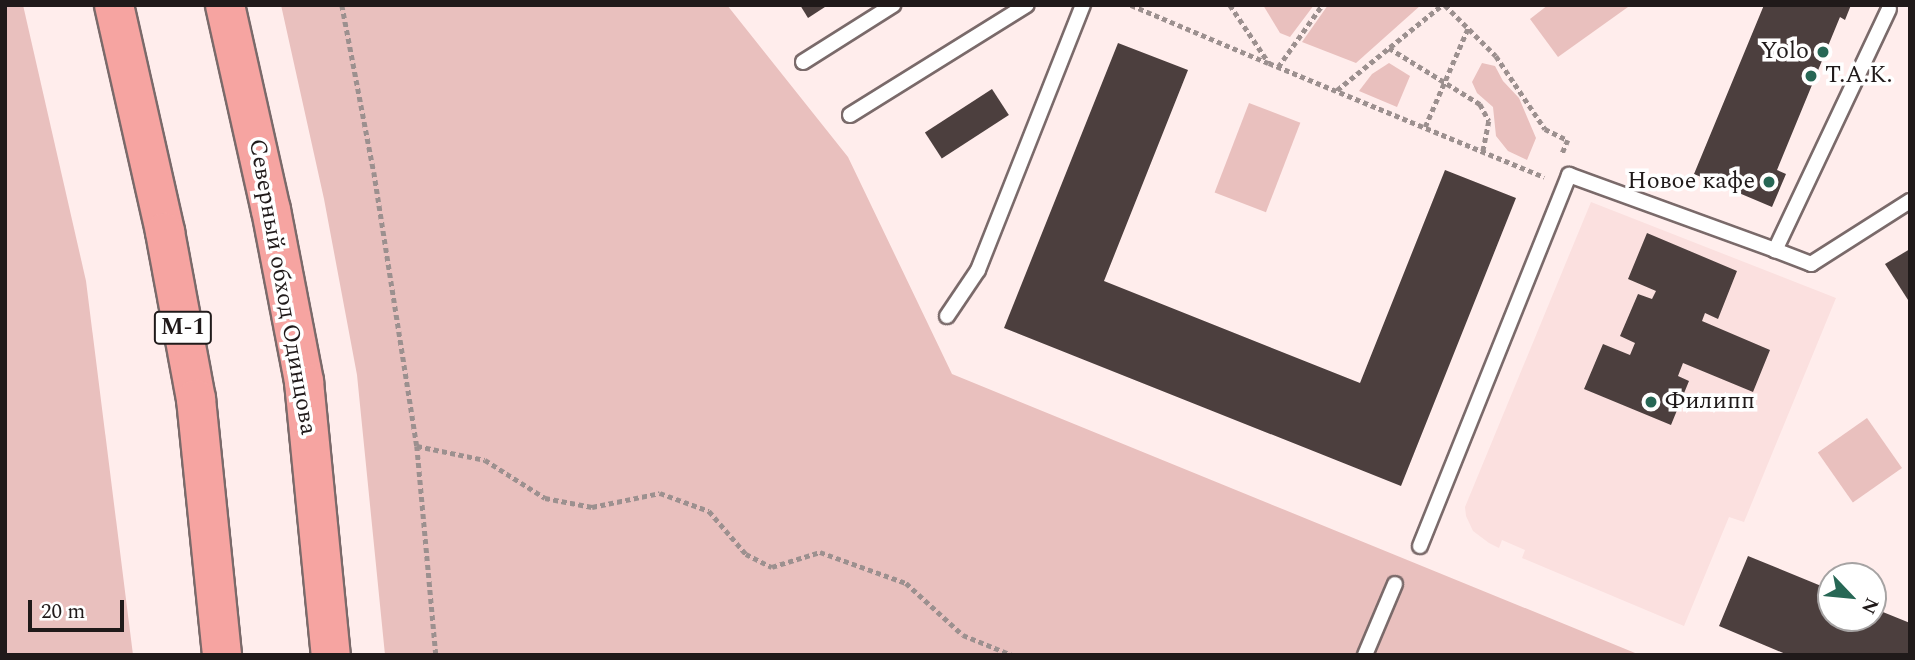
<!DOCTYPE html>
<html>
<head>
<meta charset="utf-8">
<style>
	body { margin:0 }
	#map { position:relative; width:1915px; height:660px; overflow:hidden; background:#ffedec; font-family:Spectral,serif }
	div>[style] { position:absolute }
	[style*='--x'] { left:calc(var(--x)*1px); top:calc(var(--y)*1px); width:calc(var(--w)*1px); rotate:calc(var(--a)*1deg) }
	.built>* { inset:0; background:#fbe0df }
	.green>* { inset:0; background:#e9c0be; transform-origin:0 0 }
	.building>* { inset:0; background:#4c3f3e; transform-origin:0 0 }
	.path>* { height:4.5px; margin-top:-2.25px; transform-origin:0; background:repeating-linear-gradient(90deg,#9c908f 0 5px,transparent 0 8.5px) }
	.roads { filter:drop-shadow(2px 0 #7a6a6a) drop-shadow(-2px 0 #7a6a6a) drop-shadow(0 2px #7a6a6a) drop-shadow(0 -2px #7a6a6a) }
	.lane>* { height:14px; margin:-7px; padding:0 7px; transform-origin:7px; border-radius:7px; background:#fff }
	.highway>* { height:38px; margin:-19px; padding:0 19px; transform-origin:19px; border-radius:19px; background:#f6a4a1 }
	.dots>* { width:19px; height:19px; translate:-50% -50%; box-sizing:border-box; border:4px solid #fff; border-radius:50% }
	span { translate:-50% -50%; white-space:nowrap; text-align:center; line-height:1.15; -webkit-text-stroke:7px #fff; paint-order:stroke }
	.shield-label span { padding:2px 5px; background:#fff; border:2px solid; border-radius:5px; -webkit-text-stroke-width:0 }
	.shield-label { font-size:23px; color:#201a1a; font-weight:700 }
	.poi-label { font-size:24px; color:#201a1a }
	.right { translate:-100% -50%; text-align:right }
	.left { translate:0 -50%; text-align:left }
	.street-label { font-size:24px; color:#201a1a }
	.frame { position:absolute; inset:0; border:7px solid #201a1a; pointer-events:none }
	.north { position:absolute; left:1817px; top:562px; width:70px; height:70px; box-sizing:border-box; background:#fff; border:2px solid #a6a3a3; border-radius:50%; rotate:116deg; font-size:19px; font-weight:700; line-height:28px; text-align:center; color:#201a1a }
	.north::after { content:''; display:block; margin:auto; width:24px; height:32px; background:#276755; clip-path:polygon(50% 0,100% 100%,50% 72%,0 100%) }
	.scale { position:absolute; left:28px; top:600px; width:96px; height:32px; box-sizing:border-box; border:4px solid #201a1a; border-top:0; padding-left:9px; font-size:21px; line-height:24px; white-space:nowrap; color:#201a1a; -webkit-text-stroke:5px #fff; paint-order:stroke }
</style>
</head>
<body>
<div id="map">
	<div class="built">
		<i style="clip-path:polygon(1591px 202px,1836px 298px,1744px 522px,1729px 517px,1684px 626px,1522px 558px,1525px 550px,1502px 540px,1499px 548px,1489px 543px,1473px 531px,1466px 516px,1465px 507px)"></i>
	</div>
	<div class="green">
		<i style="clip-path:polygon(5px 5px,23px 5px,86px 281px,133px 655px,5px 655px)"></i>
		<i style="clip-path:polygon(281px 5px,727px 5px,848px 157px,952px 374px,1640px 655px,385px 655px,357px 375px,324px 199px)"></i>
		<i style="clip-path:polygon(1263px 5px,1314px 5px,1290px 37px,1280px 33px)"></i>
		<i style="clip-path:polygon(1328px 5px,1421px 5px,1356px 63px,1302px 42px)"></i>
		<i style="clip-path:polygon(1548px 5px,1627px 5px,1628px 7px,1558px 57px,1530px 19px)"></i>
		<i style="clip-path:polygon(1389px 63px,1410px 76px,1397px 107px,1359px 91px,1372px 74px)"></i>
		<i style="clip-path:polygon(1482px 63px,1495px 66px,1503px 81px,1519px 98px,1536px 138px,1527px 160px,1508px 151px,1496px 136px,1493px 107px,1477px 93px,1472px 82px)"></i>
		<i style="left:1249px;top:103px;width:55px;height:96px;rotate:21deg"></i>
		<i style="left:1867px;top:418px;width:61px;height:60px;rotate:55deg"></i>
	</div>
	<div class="building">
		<i style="clip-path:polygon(800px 5px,828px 5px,808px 18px)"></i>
		<i style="clip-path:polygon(1764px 5px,1851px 5px,1845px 20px,1840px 17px,1777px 170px,1786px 174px,1772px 207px,1694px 174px)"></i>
		<i style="clip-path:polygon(1118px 43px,1188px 70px,1104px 281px,1360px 383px,1445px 170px,1516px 198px,1401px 486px,1004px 328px)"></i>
		<i style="left:992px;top:89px;width:31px;height:80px;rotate:57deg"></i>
		<i style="clip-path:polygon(1647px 233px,1737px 271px,1718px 319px,1705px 313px,1702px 321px,1770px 350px,1753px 392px,1683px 363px,1678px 376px,1689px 381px,1671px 425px,1584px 389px,1603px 344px,1630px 355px,1635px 343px,1620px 336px,1638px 294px,1652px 299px,1656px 291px,1628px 279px)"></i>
		<i style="clip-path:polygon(1910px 249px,1910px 303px,1885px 264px)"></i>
		<i style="clip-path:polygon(1748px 556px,1831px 590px,1831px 618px,1873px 618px,1873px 608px,1910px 623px,1910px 655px,1788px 655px,1719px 626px)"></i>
	</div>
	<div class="path">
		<i style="--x:342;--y:5;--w:170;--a:79.2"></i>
		<i style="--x:374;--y:172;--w:277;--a:81.1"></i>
		<i style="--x:417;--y:446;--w:210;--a:84.8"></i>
		<i style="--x:1131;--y:5;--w:149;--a:22.9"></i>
		<i style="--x:1230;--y:5;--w:70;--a:56.1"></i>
		<i style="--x:1269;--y:63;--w:298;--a:22.5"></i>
		<i style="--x:1445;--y:5;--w:72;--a:45"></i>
		<i style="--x:1496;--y:56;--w:88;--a:56.1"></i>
		<i style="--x:1545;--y:129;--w:25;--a:26"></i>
		<i style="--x:1568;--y:140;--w:15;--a:113"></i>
		<i style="--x:1389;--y:48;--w:107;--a:31.6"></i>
		<i style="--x:1480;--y:104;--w:19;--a:62"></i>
		<i style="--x:1489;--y:121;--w:31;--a:101"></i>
		<i style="--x:1278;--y:67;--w:76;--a:-54.6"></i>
		<i style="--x:1337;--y:90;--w:135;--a:-39"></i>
		<i style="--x:1425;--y:127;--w:108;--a:-66.5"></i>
		<i style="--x:417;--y:446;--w:69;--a:11.6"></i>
		<i style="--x:485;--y:460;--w:71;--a:32.3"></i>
		<i style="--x:545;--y:498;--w:48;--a:10.8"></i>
		<i style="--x:592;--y:507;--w:69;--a:-11.6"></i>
		<i style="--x:660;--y:493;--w:52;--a:20.2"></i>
		<i style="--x:709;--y:511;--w:57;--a:49.3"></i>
		<i style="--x:746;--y:554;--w:29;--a:27"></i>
		<i style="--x:772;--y:567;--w:50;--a:-17.4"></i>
		<i style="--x:820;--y:552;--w:91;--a:19.8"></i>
		<i style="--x:906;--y:583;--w:77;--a:42.4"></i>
		<i style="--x:963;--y:635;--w:53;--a:22.2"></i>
	</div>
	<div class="roads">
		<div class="lane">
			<i style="--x:1889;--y:9;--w:267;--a:115.3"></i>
			<i style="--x:1775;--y:250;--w:39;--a:21"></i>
			<i style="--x:1811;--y:264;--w:117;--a:-32.5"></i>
			<i style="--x:803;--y:62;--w:107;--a:-32.3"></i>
			<i style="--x:850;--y:115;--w:208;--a:-31.9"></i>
			<i style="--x:947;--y:316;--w:55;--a:-56"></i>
			<i style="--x:978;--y:270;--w:285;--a:-68.4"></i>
			<i style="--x:1420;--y:546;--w:400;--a:-68.1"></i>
			<i style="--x:1569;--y:175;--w:219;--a:20"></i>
			<i style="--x:1365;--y:655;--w:77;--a:-67.1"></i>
		</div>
		<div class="highway">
			<i style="--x:114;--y:5;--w:233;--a:77.3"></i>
			<i style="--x:165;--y:232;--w:170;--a:79.5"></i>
			<i style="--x:196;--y:399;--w:257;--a:84.2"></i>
			<i style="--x:225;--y:5;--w:210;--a:77.4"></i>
			<i style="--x:271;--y:210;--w:175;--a:79.1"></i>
			<i style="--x:304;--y:382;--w:274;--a:84.4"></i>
		</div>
	</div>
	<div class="dots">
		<i style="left:1823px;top:52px;background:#276755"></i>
		<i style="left:1811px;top:76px;background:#276755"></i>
		<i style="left:1769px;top:182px;background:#276755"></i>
		<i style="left:1651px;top:402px;background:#276755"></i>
	</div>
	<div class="shield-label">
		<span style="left:183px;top:328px">М-1</span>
	</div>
	<div class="poi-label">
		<span class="right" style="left:1809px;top:52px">Yolo</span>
		<span class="left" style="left:1825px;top:76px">Т.А.К.</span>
		<span class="right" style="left:1755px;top:182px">Новое кафе</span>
		<span class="left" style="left:1665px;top:402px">Филипп</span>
	</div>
	<div class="street-label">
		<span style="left:282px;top:287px;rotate:80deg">Северный обход Одинцова</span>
	</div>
	<div class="frame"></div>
	<div class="north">N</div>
	<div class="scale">20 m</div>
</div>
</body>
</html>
